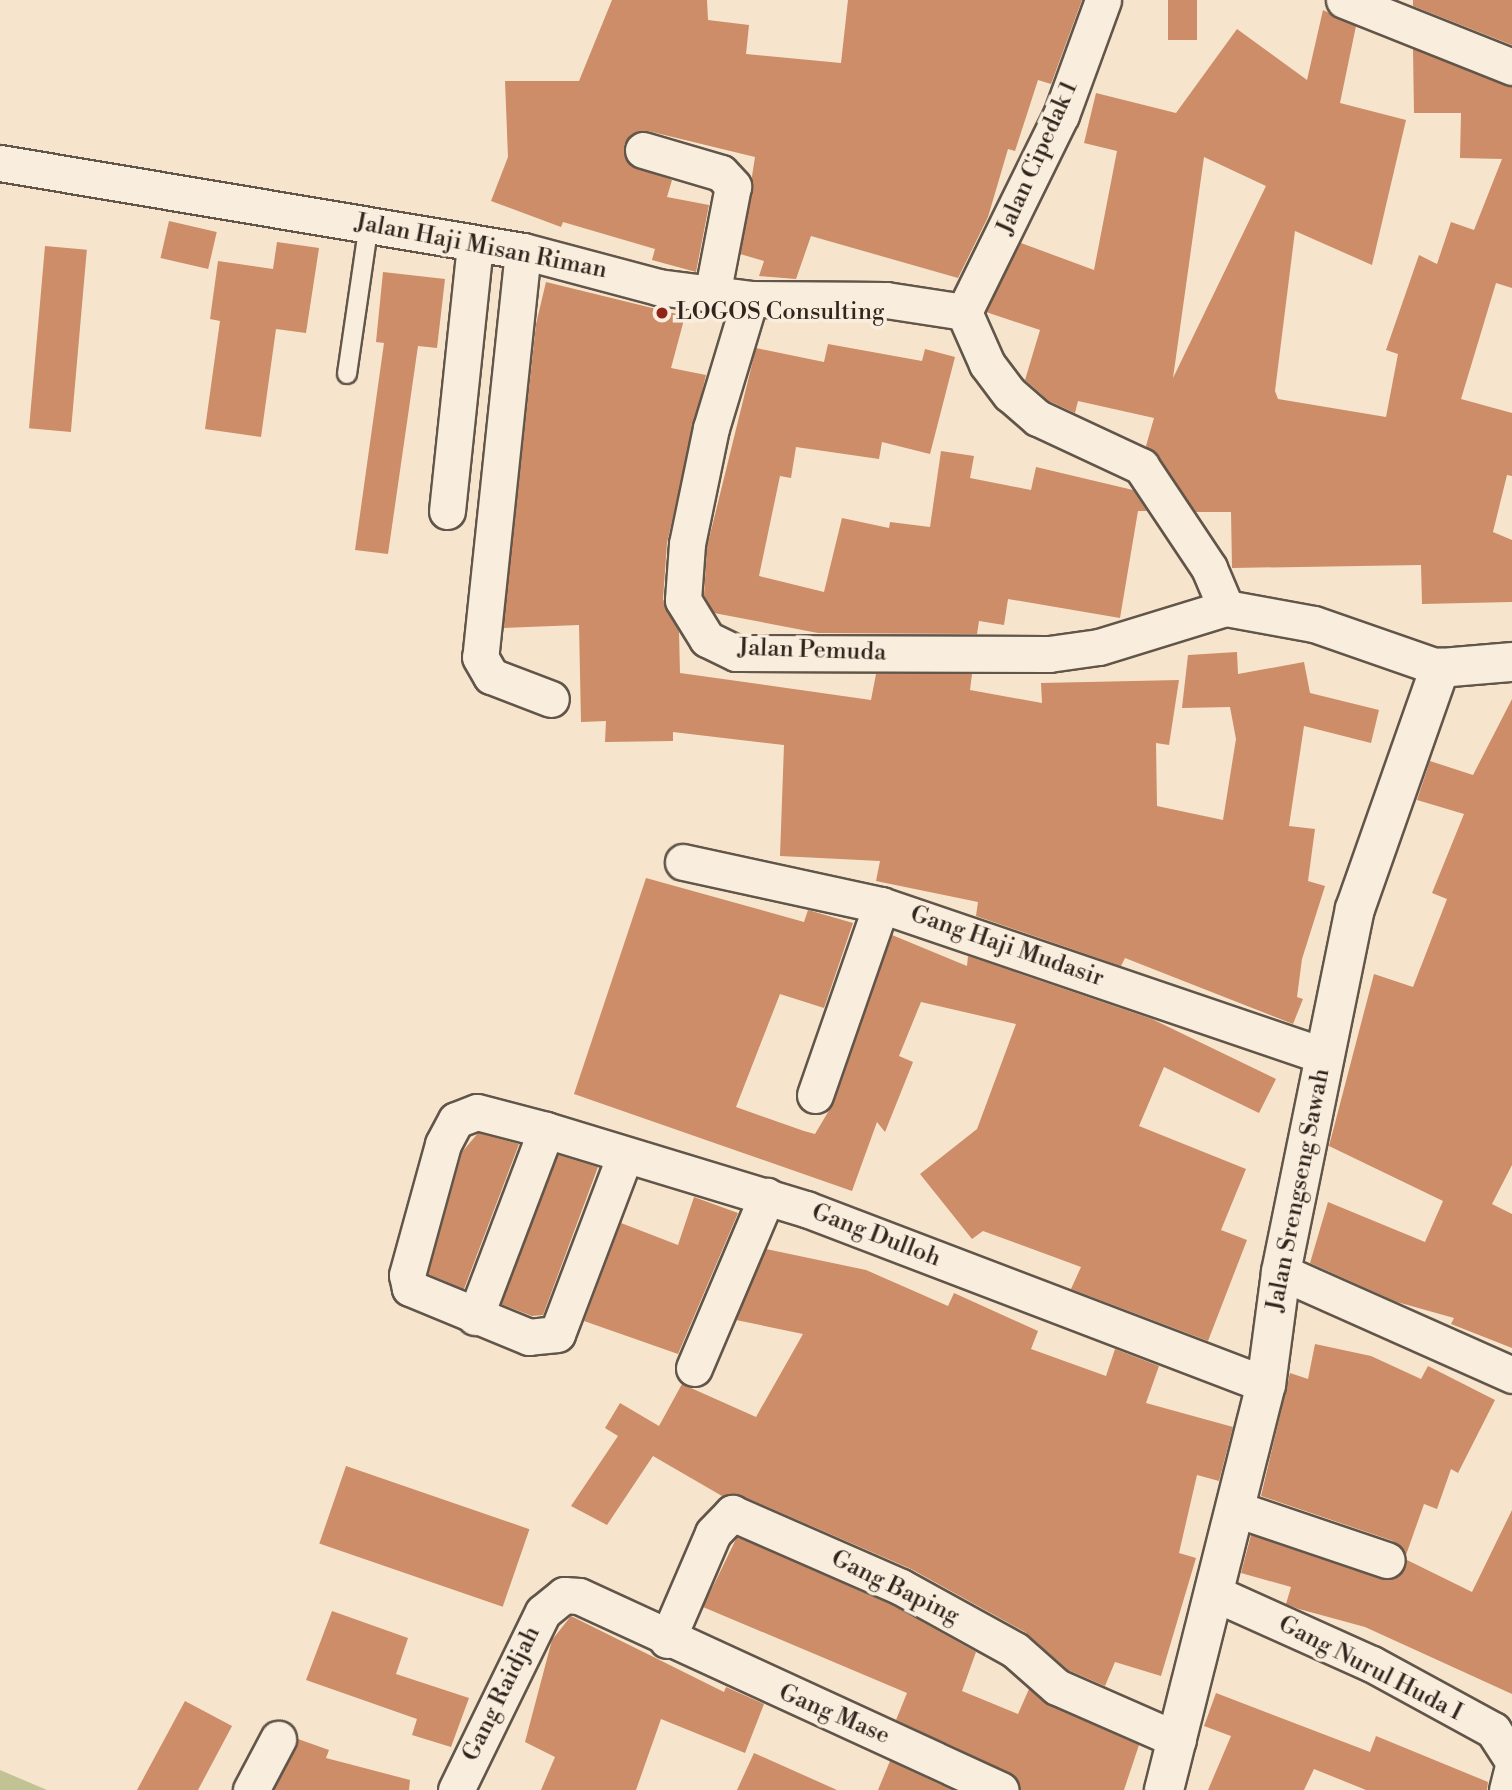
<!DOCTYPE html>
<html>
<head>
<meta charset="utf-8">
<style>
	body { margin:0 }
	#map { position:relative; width:1512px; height:1790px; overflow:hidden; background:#f6e5cc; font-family:"Libre Bodoni",serif }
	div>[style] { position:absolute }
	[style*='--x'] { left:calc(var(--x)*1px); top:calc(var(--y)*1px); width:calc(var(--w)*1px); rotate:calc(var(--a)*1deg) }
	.green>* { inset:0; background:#c1c394 }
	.building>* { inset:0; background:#cc8d68; transform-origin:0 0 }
	.roads { filter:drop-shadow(2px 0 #625549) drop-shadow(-2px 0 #625549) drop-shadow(0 2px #625549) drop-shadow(0 -2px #625549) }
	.lane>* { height:18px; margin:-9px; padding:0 9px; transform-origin:9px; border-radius:9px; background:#f9eede }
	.street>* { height:35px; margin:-17.5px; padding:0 17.5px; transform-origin:17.5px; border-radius:17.5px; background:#f9eede }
	.secondary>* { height:38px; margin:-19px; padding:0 19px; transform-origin:19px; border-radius:19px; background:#f9eede }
	.dots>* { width:19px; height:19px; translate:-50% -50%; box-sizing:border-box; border:4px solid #f9eede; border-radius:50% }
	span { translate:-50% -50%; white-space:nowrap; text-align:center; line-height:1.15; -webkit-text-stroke:7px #f9eede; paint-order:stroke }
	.street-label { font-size:24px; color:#30251d }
	.poi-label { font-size:24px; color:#30251d }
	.left { translate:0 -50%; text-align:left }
</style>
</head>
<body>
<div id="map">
	<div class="green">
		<i style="clip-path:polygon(0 1770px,47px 1790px,0 1790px)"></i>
	</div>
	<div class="building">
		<i style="clip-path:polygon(612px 0,707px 0,708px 20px,749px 25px,746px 54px,841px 63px,848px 0,1082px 0,1051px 84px,1038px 80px,1015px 151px,1008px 149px,988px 217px,958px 278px,811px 236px,796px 279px,759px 276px,764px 261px,740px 254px,755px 157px,648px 131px,624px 144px,629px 164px,672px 180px,667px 197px,709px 205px,696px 272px,652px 260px,655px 249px,563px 222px,561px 227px,491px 201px,508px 157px,505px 81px,579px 81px)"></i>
		<i style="left:1168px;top:0;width:29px;height:40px"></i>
		<i style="clip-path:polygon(1413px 0,1512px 0,1512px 45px,1413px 6px)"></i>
		<i style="clip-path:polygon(evenodd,1323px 10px,1356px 26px,1340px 103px,1406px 120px,1372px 265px,1295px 231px,1275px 391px,1278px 399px,1386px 417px,1398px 354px,1386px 350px,1419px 255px,1437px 264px,1451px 222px,1474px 230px,1502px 159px,1460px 158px,1461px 113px,1414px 113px,1413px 49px,1512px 87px,1512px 288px,1496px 283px,1461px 399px,1512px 413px,1512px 476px,1507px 475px,1493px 532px,1512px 540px,1512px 602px,1422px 604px,1421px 565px,1232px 568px,1231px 512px,1196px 512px,1146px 446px,1154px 418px,1078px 401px,1075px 413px,1049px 401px,1025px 380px,1040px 330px,986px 312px,1021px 243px,1094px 270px,1117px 151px,1084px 143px,1096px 93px,1176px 113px,1237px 29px,1307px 80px,1323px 10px,1204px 157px,1266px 186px,1173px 378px,1204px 157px)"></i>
		<i style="left:169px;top:221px;width:49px;height:38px;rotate:13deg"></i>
		<i style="clip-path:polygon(277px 242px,319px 248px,306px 333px,276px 329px,261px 437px,205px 429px,220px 321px,210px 319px,218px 261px,273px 269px)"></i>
		<i style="left:45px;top:246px;width:42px;height:183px;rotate:5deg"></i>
		<i style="clip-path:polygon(383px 272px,445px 279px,437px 348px,418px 346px,388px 554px,355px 550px,384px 343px,376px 342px)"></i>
		<i style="clip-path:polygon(546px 282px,685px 316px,671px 368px,706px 375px,667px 543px,663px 599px,679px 632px,680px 673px,871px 700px,876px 674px,972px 674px,970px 690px,1042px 703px,1041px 683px,1179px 680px,1169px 745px,1156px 743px,1157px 806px,1223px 820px,1236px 739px,1230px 707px,1182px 708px,1188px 655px,1237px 652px,1238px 674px,1304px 662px,1310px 693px,1379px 710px,1371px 743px,1304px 726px,1289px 826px,1315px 829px,1308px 881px,1325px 886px,1302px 959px,1297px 997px,1303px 999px,1293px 1024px,1125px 958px,1121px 966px,976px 916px,978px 902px,876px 881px,880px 861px,780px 856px,784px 745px,673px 732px,673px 741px,605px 742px,606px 721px,581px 722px,579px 625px,503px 628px,536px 324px)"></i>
		<i style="clip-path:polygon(828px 344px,922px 361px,925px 349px,955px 357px,930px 454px,882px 442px,879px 459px,796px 447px,791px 478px,780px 476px,759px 576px,824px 592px,842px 518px,889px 528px,890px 522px,930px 527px,941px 451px,974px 456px,970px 478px,1031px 490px,1036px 467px,1133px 490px,1147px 511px,1138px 511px,1120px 618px,1008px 599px,1004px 625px,979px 621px,977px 634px,818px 633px,714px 613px,704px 595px,707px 547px,756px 348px,824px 362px)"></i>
		<i style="clip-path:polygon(1512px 699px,1512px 1165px,1492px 1204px,1512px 1214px,1512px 1348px,1451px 1324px,1454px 1318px,1397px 1302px,1310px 1263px,1328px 1202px,1425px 1242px,1443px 1201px,1329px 1146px,1374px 974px,1413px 987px,1447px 899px,1432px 893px,1464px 814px,1417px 800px,1430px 761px,1473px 775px)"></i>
		<i style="clip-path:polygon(646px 878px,804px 922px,808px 910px,853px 923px,824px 1008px,780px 994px,736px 1107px,804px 1131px,815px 1134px,834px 1102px,892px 935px,967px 966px,968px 956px,1152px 1019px,1276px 1079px,1259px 1113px,1164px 1067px,1139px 1126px,1246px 1169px,1221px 1230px,1247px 1240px,1208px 1341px,1071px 1289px,1081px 1267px,983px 1231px,972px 1239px,920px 1174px,977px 1129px,1016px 1024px,921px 1002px,899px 1056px,913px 1062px,885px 1132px,877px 1122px,852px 1191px,574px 1094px)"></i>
		<i style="clip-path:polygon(478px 1133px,519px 1144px,464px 1289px,428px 1274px,462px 1152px)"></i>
		<i style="clip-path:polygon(558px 1155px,598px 1167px,543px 1315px,532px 1316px,501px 1304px)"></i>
		<i style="clip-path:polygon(694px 1197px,738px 1213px,678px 1354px,584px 1321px,621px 1223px,678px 1245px)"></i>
		<i style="clip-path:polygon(766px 1249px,866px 1270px,948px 1306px,954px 1293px,1038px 1331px,1031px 1349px,1106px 1376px,1115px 1349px,1159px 1366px,1146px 1403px,1233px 1427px,1219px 1481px,1197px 1475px,1179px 1553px,1196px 1558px,1161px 1676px,1115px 1662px,1105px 1686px,1068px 1670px,1025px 1632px,911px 1569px,740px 1495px,722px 1496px,653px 1456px,607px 1525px,571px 1506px,618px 1436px,605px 1428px,620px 1403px,659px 1426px,682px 1384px,756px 1417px,803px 1334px,736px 1320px)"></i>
		<i style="clip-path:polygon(1315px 1344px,1371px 1356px,1421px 1379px,1428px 1366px,1495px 1400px,1458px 1473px,1451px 1469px,1437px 1509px,1424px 1504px,1406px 1555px,1393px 1541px,1261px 1496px,1290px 1373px,1308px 1379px)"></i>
		<i style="left:346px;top:1466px;width:194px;height:82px;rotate:19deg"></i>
		<i style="clip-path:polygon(1512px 1510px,1512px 1694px,1365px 1627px,1299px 1609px,1286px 1604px,1291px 1587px,1241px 1573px,1251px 1535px,1381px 1579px,1400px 1575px,1407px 1560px,1472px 1592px)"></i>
		<i style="clip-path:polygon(737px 1537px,892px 1605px,976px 1652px,962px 1691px,1018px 1714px,1029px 1689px,1049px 1705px,1139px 1745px,1124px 1790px,1020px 1790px,1008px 1772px,896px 1720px,907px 1693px,703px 1607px)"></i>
		<i style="clip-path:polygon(332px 1611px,408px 1638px,396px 1674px,469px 1698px,451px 1747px,412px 1735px,417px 1719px,306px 1680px)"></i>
		<i style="clip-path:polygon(571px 1616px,724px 1692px,726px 1687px,764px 1704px,745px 1753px,661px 1719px,636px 1790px,541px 1790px,555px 1757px,525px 1742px,552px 1640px)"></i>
		<i style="clip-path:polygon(1216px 1693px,1370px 1752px,1376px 1736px,1488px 1782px,1487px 1790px,1366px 1790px,1314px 1769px,1304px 1790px,1208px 1790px,1231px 1736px,1204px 1726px)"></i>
		<i style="clip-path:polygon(185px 1701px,232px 1726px,198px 1790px,137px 1790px)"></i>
		<i style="clip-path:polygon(298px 1739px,329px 1750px,326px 1758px,410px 1780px,409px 1790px,274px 1790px)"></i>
		<i style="clip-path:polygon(754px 1753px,837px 1790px,737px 1790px)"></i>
		<i style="clip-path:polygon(890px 1761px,952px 1790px,878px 1790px)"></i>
	</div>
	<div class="roads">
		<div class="lane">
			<i style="--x:347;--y:374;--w:152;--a:-81.7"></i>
		</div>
		<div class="street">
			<i style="--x:1344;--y:0;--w:181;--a:21.7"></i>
			<i style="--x:643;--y:150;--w:81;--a:16.4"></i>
			<i style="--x:721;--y:173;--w:18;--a:47"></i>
			<i style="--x:733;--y:186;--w:111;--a:100.9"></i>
			<i style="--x:0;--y:163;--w:530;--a:9.55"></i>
			<i style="--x:523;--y:251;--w:140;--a:14.9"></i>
			<i style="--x:658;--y:287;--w:93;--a:7.4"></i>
			<i style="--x:750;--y:299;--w:136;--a:0.4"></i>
			<i style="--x:886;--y:300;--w:79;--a:8.7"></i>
			<i style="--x:523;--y:251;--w:408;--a:96"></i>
			<i style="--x:480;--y:657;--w:22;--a:60"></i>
			<i style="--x:491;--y:676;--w:64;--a:21"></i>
			<i style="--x:750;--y:299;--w:135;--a:106.8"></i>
			<i style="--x:711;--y:428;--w:118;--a:101.7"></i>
			<i style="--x:687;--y:544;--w:56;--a:94.1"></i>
			<i style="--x:683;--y:600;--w:46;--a:58.4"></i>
			<i style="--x:707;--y:639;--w:32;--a:26"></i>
			<i style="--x:736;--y:653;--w:313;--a:0.2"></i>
			<i style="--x:1049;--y:654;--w:50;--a:-8"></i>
			<i style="--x:1099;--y:647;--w:133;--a:-17.1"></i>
			<i style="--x:1226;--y:608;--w:89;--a:10.3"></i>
			<i style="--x:1314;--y:624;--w:133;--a:19.2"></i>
			<i style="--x:964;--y:312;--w:57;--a:66.1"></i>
			<i style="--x:987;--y:364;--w:38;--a:53"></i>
			<i style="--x:1010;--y:394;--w:37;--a:41"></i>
			<i style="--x:1038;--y:418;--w:114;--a:25"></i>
			<i style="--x:1141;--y:466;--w:123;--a:56.3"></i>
			<i style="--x:1209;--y:568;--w:43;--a:67"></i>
			<i style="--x:964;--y:312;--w:220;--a:-63.8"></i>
			<i style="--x:1061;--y:115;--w:122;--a:-69.9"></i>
			<i style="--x:447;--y:511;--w:269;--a:-84"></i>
			<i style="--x:683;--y:862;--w:203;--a:12.3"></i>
			<i style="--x:881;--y:905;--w:468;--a:18.8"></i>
			<i style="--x:815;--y:1095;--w:201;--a:-70.8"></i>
			<i style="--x:625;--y:1155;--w:191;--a:110.8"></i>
			<i style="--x:557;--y:1334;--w:28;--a:174"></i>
			<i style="--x:529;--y:1337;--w:129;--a:-157.6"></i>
			<i style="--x:410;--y:1288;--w:13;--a:-103"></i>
			<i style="--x:407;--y:1275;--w:136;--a:-74.6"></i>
			<i style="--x:443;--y:1144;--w:27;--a:-62"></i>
			<i style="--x:456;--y:1120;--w:22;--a:-21"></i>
			<i style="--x:477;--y:1112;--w:71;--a:14.6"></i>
			<i style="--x:546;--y:1130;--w:272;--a:16.9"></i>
			<i style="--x:806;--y:1209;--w:493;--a:20.9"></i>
			<i style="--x:1281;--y:1272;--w:253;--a:24"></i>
			<i style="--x:475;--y:1317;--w:200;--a:-69.2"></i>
			<i style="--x:694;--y:1368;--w:187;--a:-67"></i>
			<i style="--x:1236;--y:1509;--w:159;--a:18.7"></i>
			<i style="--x:1216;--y:1594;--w:171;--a:24.2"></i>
			<i style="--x:1372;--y:1664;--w:138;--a:28.6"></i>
			<i style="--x:1493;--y:1730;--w:35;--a:57"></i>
			<i style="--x:667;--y:1640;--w:116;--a:-66.7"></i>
			<i style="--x:713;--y:1533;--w:28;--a:-46"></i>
			<i style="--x:732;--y:1513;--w:184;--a:23.6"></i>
			<i style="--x:901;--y:1587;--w:130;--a:28.9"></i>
			<i style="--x:1015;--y:1650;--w:56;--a:41.4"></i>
			<i style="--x:1057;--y:1687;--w:132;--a:23.7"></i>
			<i style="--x:251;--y:1790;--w:58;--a:-62.1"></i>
			<i style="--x:456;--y:1790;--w:198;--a:-64"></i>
			<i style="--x:543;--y:1612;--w:27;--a:-39"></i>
			<i style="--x:564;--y:1595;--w:15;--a:4"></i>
			<i style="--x:579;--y:1596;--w:464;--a:24.7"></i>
			<i style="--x:1507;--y:1790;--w:21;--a:-76"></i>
		</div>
		<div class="secondary">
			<i style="--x:1164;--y:1790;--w:418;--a:-75.9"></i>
			<i style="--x:1266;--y:1385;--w:114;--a:-82.4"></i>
			<i style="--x:1281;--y:1272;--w:370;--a:-78.5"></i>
			<i style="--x:1355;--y:909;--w:256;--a:-70.6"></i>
			<i style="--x:1440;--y:668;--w:72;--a:-4.8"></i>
		</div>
	</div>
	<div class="dots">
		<i style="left:662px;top:313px;background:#8f2418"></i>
	</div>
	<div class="street-label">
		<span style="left:1038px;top:158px;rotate:-66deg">Jalan Cipedak 1</span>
		<span style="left:481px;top:247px;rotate:11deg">Jalan Haji Misan Riman</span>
		<span style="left:812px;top:651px;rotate:2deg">Jalan Pemuda</span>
		<span style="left:1007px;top:947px;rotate:19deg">Gang Haji Mudasir</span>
		<span style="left:1299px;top:1190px;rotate:-79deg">Jalan Srengseng Sawah</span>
		<span style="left:876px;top:1236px;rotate:21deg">Gang Dulloh</span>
		<span style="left:895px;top:1588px;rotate:26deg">Gang Baping</span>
		<span style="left:1370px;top:1669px;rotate:27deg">Gang Nurul Huda I</span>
		<span style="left:502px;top:1694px;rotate:-64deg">Gang Raidjah</span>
		<span style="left:834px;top:1715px;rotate:23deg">Gang Mase</span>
	</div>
	<div class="poi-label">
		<span class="left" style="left:676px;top:313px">LOGOS Consulting</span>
	</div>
</div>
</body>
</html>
